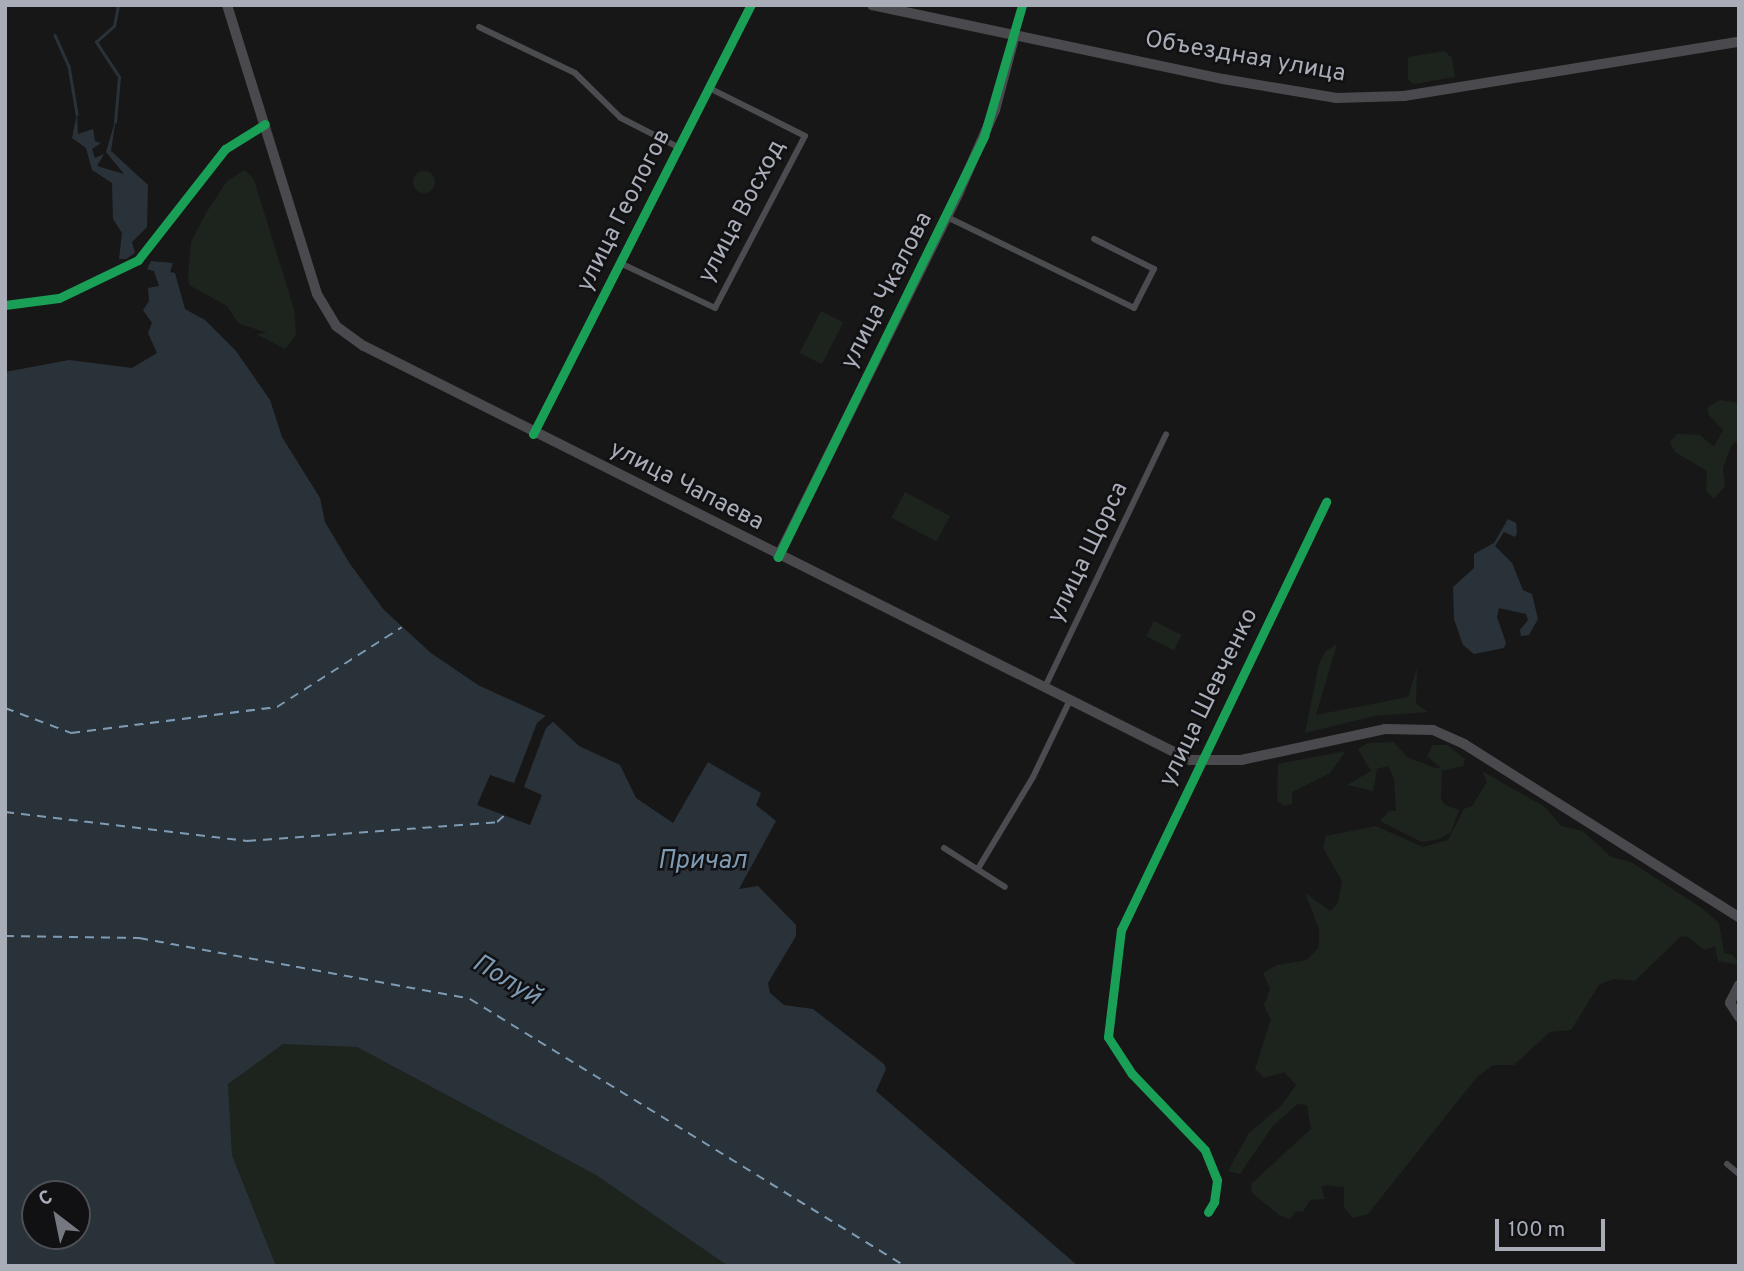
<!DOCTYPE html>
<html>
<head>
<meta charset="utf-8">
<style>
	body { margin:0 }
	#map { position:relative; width:1744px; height:1271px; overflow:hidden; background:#171717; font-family:Overpass,sans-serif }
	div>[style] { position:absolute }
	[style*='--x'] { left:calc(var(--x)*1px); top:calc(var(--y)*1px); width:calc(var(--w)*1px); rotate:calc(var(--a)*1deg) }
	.green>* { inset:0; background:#1d241e; transform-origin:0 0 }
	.round { border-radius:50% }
	.water>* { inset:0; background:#2a3239 }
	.pier>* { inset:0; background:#171717 }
	.stream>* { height:2.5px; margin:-1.25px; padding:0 1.25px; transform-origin:1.25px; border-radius:1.25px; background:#2a3239 }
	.ferry>* { height:2px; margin-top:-1px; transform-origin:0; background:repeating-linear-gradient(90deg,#7f9bb3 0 9px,transparent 0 16px) }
	.street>* { height:6px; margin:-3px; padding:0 3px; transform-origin:3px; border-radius:3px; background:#4b4c50 }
	.secondary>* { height:10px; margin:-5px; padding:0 5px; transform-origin:5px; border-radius:5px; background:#4a4a4e }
	.cycleway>* { height:9px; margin:-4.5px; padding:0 4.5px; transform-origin:4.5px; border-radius:4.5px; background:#1a9f57 }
	span { translate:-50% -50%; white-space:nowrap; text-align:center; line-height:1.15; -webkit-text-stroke:5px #111113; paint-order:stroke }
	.street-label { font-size:24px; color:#a8adb8 }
	.water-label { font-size:26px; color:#7f9bb3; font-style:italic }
	.frame { position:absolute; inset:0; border:7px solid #a8adb8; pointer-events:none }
	.north { position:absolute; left:21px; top:1180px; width:70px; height:70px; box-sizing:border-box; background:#111113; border:2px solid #4d4f55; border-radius:50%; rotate:328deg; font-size:19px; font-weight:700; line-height:28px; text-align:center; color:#a8adb8 }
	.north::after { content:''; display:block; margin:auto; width:24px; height:32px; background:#757880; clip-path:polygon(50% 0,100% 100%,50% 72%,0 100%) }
	.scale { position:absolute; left:1495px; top:1219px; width:110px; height:32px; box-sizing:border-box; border:4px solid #a8adb8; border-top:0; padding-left:9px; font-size:21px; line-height:24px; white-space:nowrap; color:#a8adb8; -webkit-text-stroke:5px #111113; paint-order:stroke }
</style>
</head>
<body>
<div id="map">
	<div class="green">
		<i style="clip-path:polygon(1444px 51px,1452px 58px,1455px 77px,1414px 84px,1408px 80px,1408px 57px)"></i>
		<i style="clip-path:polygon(245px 170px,254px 180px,294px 309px,296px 335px,285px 349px,256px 334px,267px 333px,238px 323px,227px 306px,189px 285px,188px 278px,191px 242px,206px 213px,227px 181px)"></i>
		<i class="round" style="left:413px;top:171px;width:22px;height:22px"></i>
		<i style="left:821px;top:311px;width:25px;height:47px;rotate:27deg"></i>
		<i style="clip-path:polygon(1720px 400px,1739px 403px,1739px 441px,1732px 444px,1723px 468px,1725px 486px,1714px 499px,1706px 491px,1707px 471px,1675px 452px,1670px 442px,1677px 434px,1700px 435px,1714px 447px,1723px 430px,1708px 414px,1708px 407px)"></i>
		<i style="left:905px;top:492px;width:51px;height:29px;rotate:28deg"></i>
		<i style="left:1154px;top:621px;width:31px;height:17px;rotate:27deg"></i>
		<i style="clip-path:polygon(1337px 644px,1316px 715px,1408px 697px,1417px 668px,1416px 704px,1428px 712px,1374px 716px,1305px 733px,1319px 664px,1325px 652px)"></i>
		<i style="clip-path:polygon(1394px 742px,1407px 757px,1435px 768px,1441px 768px,1427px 756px,1433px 745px,1447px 745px,1465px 759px,1463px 766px,1442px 771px,1441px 799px,1445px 805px,1459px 810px,1451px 832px,1440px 839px,1422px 842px,1380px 821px,1389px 811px,1396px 811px,1394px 778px,1388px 766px,1377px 769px,1373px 791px,1347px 785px,1371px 771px,1358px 749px,1368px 743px)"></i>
		<i style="clip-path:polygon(1346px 751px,1330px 773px,1292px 792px,1292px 804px,1285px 806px,1277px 801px,1278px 764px)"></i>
		<i style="clip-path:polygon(1482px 771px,1545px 807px,1561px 826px,1583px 831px,1611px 857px,1631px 862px,1703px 909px,1719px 923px,1724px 953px,1733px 955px,1739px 965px,1718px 961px,1715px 946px,1705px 950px,1686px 936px,1680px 937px,1635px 981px,1613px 979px,1599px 985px,1571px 1030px,1550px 1032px,1514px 1065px,1493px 1065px,1477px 1077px,1368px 1214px,1353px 1218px,1344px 1208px,1344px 1187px,1325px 1185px,1321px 1187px,1325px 1199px,1310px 1200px,1303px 1212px,1296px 1211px,1290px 1219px,1279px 1215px,1252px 1193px,1251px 1184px,1311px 1129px,1307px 1105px,1297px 1104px,1272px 1127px,1240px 1174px,1228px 1171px,1249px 1133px,1282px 1105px,1296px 1085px,1284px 1072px,1264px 1078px,1255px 1069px,1271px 1019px,1264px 1005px,1270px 989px,1263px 973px,1277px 965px,1307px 960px,1319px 947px,1319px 929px,1305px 893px,1330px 911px,1338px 903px,1342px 881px,1323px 848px,1326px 836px,1376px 826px,1423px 847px,1448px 840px,1464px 809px,1472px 806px,1487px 782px)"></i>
		<i style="clip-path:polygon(283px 1043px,357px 1047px,596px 1175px,728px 1266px,276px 1266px,232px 1155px,228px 1084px)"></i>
	</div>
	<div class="water">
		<i style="clip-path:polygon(77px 114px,78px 134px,93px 129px,95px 141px,101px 143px,92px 149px,95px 158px,104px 154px,97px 166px,124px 174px,106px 152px,116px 118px,111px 151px,148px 185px,147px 227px,132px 242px,135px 253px,126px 259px,119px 259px,122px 233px,113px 219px,112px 183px,92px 170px,86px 148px,72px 138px)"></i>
		<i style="clip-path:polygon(evenodd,151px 261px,173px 263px,170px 272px,175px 273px,185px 309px,205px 320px,236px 351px,270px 400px,282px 437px,320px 498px,325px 522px,350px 564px,384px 610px,431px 653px,478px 685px,548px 717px,579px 746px,620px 765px,636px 798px,673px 823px,708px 762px,761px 793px,756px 805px,776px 821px,739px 889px,758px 886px,796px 925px,796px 936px,768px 983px,770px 993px,784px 1005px,813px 1009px,884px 1064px,886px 1069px,876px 1091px,1078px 1266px,728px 1266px,596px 1175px,357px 1047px,283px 1044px,228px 1084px,232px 1155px,276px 1266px,5px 1266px,5px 372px,69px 360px,132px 368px,157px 353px,148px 333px,152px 323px,143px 310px,149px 301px,148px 288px,159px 286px,154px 271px,147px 269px,151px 261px,35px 1194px,77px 1194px,77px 1236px,35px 1236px,35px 1194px)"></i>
		<i style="clip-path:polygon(1508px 519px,1516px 523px,1517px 533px,1515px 537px,1504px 532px,1495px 546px,1512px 563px,1523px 590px,1532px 594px,1538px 619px,1529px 635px,1521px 636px,1520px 630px,1528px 620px,1526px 614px,1499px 608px,1497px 617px,1506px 643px,1504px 648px,1474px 654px,1463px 645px,1454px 619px,1453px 587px,1474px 568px,1474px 554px,1494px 543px)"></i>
	</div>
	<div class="pier">
		<i style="clip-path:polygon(548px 714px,556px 719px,546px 728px,524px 787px,542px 795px,530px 825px,477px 805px,490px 775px,514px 783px,537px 723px)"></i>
	</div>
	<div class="stream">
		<i style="--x:55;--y:35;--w:34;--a:66"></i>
		<i style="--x:69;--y:66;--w:49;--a:80.5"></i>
		<i style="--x:115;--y:122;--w:45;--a:-84.9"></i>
		<i style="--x:119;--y:77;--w:42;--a:-123.3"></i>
		<i style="--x:96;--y:42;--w:24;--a:-42"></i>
		<i style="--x:114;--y:26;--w:21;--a:-79"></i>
	</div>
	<div class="ferry">
		<i style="--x:5;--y:708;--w:71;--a:20.7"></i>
		<i style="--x:71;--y:733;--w:208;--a:-7.2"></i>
		<i style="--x:277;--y:707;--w:148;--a:-32.6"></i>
		<i style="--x:5;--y:812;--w:244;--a:6.8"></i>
		<i style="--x:247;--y:841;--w:251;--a:-4.3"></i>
		<i style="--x:497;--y:822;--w:15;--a:-42"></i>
		<i style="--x:5;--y:936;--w:134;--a:0.9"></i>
		<i style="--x:139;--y:938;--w:337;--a:10.4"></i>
		<i style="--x:470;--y:999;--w:510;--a:31.54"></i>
	</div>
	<div class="street">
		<i style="--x:479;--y:27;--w:106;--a:25.6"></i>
		<i style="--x:575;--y:73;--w:64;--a:44.4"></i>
		<i style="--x:621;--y:118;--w:64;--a:27"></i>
		<i style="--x:1015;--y:35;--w:31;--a:-77"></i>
		<i style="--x:947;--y:217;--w:208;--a:25.9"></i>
		<i style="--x:1134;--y:308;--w:44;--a:-62.9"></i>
		<i style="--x:1154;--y:269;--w:67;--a:-153.4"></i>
		<i style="--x:620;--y:263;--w:105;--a:25.3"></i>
		<i style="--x:715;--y:308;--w:194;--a:-62.4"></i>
		<i style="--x:805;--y:136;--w:107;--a:-153.4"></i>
		<i style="--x:5;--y:305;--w:54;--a:-7.4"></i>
		<i style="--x:59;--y:298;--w:88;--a:-25.7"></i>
		<i style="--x:138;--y:260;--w:141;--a:-51.9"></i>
		<i style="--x:225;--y:149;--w:47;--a:-32"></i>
		<i style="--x:533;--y:434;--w:481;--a:-63.1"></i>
		<i style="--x:1045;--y:687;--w:280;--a:-64.4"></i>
		<i style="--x:944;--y:848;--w:72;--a:32.6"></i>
		<i style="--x:979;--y:867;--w:105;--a:-59"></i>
		<i style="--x:1033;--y:777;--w:85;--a:-64.3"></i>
		<i style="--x:1727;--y:1164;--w:16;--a:40"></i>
		<i style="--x:1208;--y:1212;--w:12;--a:-59"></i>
		<i style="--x:1214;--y:1202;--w:22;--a:-82"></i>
		<i style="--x:1217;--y:1180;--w:32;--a:-112"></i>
		<i style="--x:1205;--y:1150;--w:105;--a:-133.8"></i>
		<i style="--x:1132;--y:1074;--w:44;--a:-123"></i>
		<i style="--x:1108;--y:1037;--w:108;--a:-83.1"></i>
		<i style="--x:1121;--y:930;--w:475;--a:-64.4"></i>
	</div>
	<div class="secondary">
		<i style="--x:227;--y:5;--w:303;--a:72.7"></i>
		<i style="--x:317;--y:294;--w:37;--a:59"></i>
		<i style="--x:336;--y:326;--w:34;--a:36"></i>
		<i style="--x:364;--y:346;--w:924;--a:26.62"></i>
		<i style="--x:1190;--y:760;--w:51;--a:0"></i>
		<i style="--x:1241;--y:760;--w:147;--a:-12.1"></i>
		<i style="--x:1385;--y:729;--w:48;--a:1.2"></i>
		<i style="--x:1433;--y:730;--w:34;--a:24"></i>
		<i style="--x:1464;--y:744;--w:325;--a:32.2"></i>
		<i style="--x:872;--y:5;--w:359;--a:11.9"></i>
		<i style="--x:1223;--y:79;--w:115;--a:9.5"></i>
		<i style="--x:1336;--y:98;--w:68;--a:-1.7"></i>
		<i style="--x:1404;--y:96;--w:339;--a:-9.2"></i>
		<i style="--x:778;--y:557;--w:407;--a:-63.6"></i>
		<i style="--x:959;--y:192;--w:90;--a:-66.3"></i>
		<i style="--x:995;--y:110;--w:78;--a:-75.1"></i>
		<i style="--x:1739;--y:985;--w:20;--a:117"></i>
		<i style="--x:1730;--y:1003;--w:17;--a:57"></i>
	</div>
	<div class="cycleway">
		<i style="--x:5;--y:305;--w:54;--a:-7.4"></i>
		<i style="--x:59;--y:298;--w:88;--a:-25.7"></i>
		<i style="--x:138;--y:260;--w:141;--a:-51.9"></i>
		<i style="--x:225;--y:149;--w:47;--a:-32"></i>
		<i style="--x:533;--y:434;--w:481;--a:-63.1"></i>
		<i style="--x:778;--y:557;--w:469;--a:-63.9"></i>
		<i style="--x:984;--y:136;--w:136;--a:-73.8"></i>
		<i style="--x:1208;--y:1212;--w:12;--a:-59"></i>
		<i style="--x:1214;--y:1202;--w:22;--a:-82"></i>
		<i style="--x:1217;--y:1180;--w:32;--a:-112"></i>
		<i style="--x:1205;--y:1150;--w:105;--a:-133.8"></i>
		<i style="--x:1132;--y:1074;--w:44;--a:-123"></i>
		<i style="--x:1108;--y:1037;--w:108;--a:-83.1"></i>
		<i style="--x:1121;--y:930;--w:475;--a:-64.4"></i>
	</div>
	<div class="street-label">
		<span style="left:1245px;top:58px;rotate:10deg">Объездная улица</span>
		<span style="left:625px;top:211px;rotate:-63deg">улица Геологов</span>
		<span style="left:743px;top:212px;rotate:-62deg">улица Восход</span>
		<span style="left:888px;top:291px;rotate:-63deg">улица Чкалова</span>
		<span style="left:686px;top:487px;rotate:27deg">улица Чапаева</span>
		<span style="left:1089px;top:553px;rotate:-64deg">улица Щорса</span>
		<span style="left:1210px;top:698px;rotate:-64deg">улица Шевченко</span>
	</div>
	<div class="water-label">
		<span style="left:702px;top:862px">Причал</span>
		<span style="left:506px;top:981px;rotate:31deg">Полуй</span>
	</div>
	<div class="frame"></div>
	<div class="north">С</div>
	<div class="scale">100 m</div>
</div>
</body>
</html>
